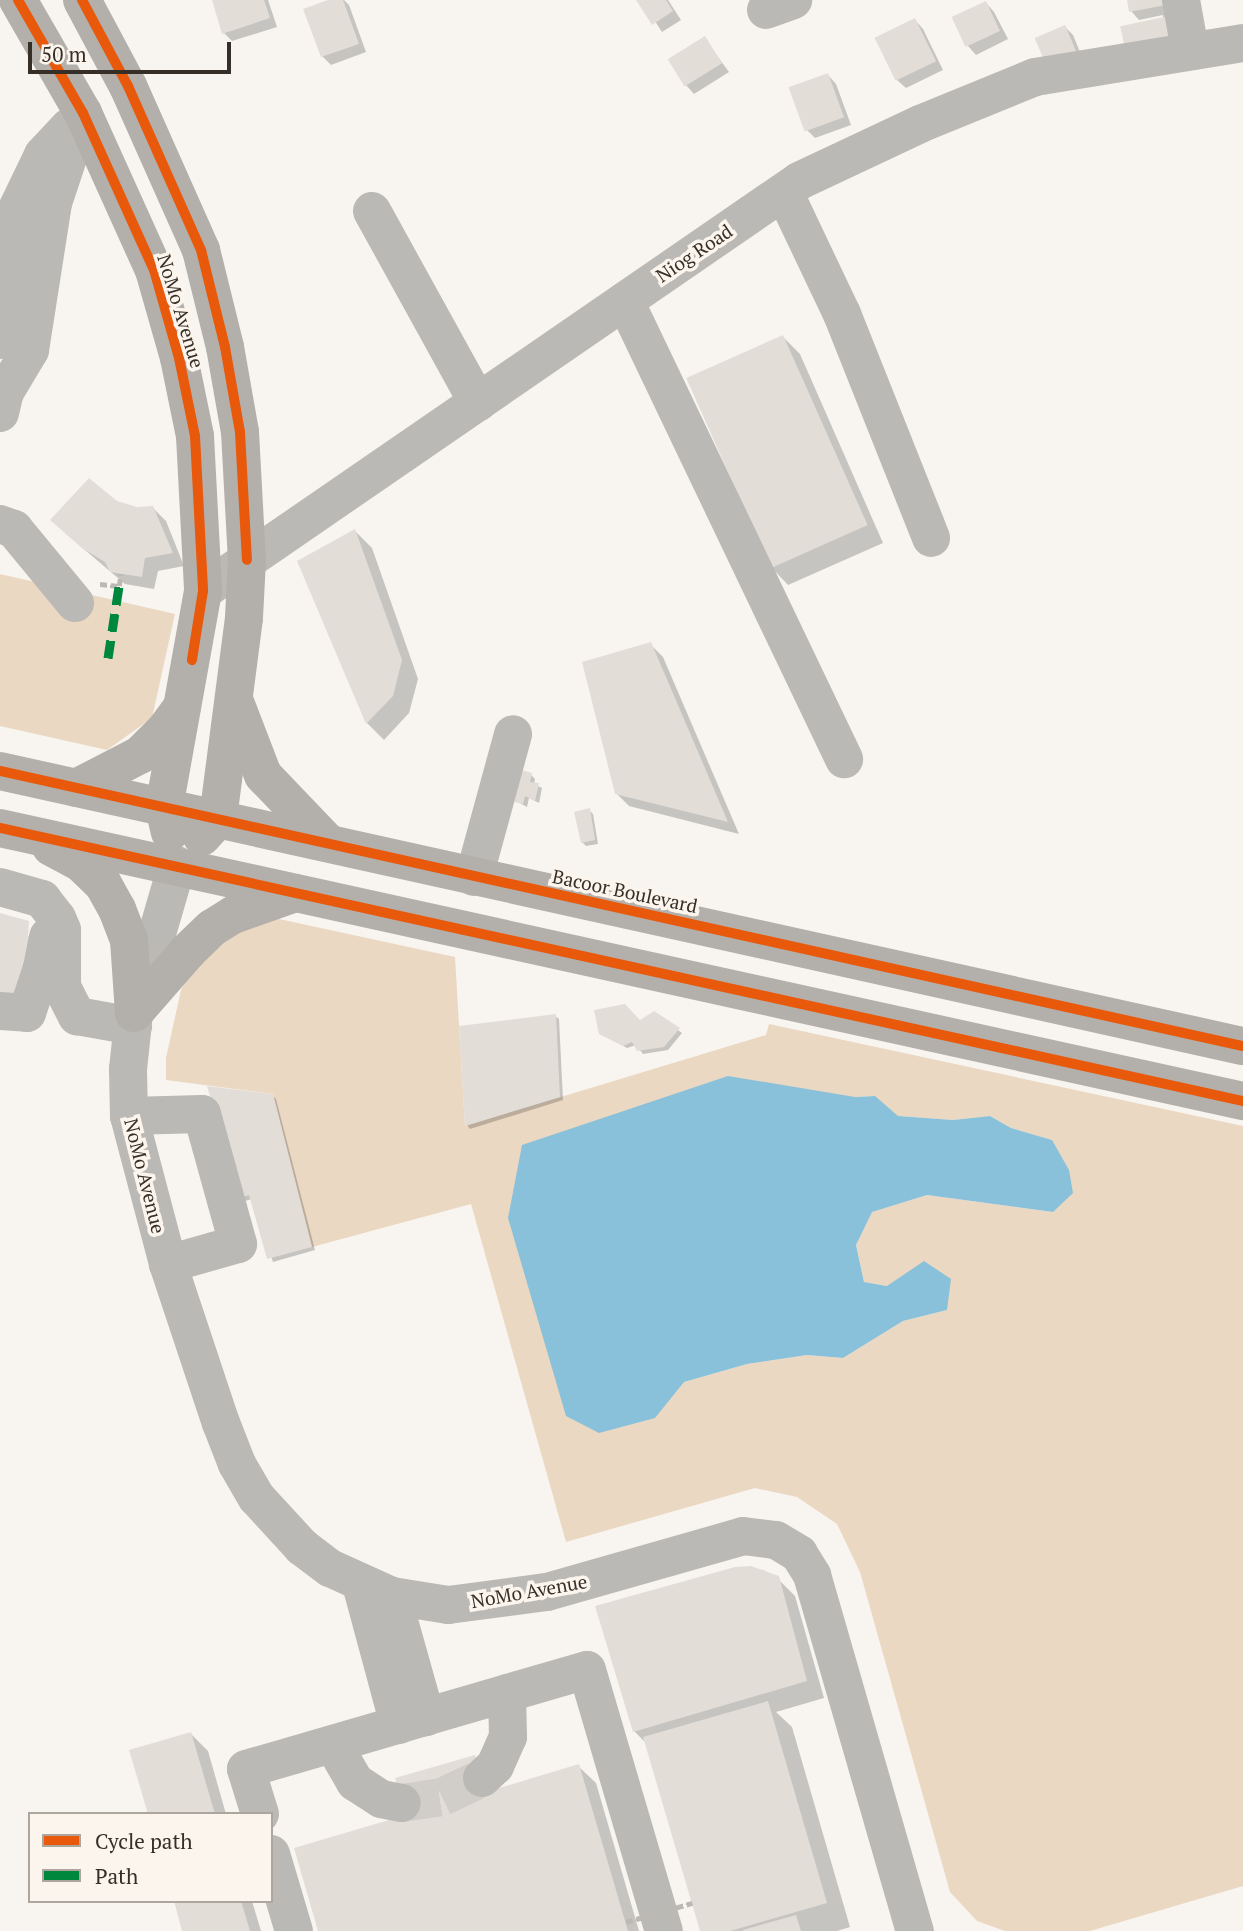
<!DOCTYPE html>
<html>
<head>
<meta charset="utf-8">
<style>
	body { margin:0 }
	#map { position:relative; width:1243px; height:1931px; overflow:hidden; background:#f8f5f0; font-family:"PT Serif",serif }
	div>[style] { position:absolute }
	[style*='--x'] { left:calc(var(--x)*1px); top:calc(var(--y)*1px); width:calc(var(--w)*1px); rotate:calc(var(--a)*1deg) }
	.green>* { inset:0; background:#ebd8c2 }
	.water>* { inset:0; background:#89c1da }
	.shadow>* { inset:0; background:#0003 }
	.building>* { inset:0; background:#e2ddd7; transform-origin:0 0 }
	.minor-tunnel>* { height:38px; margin-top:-19px; transform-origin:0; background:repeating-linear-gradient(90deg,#d1cdc8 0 38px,transparent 0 57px) }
	.path>* { height:4.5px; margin-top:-2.25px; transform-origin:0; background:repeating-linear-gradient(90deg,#bcb9b5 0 7px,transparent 0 10.5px) }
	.minor>* { height:38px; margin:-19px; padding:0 19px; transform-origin:19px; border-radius:19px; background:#bbb9b5 }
	.major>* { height:38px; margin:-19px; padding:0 19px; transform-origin:19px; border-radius:19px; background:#b3b0ac }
	.path-bridge>* { height:4.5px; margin-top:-2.25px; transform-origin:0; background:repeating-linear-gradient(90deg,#bcb9b5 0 7px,transparent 0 10.5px) }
	.quiet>* { height:9px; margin-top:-4.5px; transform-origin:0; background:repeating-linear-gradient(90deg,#00873e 0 18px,transparent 0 27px) }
	.cycleway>* { height:10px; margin:-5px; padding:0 5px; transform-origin:5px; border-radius:5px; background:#e8590c }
	span { translate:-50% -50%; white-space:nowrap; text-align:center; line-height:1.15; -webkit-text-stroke:7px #fcf5ed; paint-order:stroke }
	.street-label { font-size:19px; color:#362f27 }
	.legend { position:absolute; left:28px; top:1812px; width:245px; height:91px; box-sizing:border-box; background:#fcf5ed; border:2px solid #ada69e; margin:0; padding:9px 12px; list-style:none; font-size:21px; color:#362f27 }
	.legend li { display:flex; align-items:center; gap:14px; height:35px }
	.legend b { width:35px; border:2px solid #ada69e }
	.scale { position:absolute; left:28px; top:42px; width:203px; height:32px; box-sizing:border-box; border:4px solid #362f27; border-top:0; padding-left:9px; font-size:21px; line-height:24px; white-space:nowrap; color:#362f27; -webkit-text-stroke:5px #fcf5ed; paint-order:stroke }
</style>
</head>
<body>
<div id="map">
	<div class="green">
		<i style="clip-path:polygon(0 574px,175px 614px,152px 718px,107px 750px,0 726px)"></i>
		<i style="clip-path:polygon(evenodd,256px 914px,455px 957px,465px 1126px,766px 1035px,769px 1024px,1243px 1126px,1243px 1886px,1090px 1931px,1005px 1931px,977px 1921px,950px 1892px,860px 1572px,837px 1524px,797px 1497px,755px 1488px,566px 1542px,471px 1204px,312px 1247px,273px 1094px,166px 1080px,166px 1058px,181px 990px,191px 970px,256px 914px,874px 1096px,897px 1116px,953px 1120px,990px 1116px,1011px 1128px,1052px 1140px,1053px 1212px,927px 1195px,871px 1212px,856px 1245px,864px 1282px,887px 1286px,947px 1310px,903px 1321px,843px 1358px,807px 1355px,747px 1364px,684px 1382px,855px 1097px,874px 1096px)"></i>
	</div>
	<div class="water">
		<i style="clip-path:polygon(728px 1076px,855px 1097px,875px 1096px,898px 1116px,953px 1120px,990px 1116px,1011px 1128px,1052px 1140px,1069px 1170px,1073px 1193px,1053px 1212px,927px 1195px,872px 1212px,856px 1245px,864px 1282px,887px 1286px,924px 1261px,951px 1279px,947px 1310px,903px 1321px,843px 1358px,807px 1355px,747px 1364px,684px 1382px,655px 1418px,599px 1433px,566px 1416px,508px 1218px,522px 1145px)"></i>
	</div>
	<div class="shadow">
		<i style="clip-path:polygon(213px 0,268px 0,277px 27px,232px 41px,224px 33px)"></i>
		<i style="clip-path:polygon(333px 0,344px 0,349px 5px,366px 52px,331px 65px,322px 56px)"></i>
		<i style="clip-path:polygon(641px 0,668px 0,681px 20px,662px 32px)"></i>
		<i style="clip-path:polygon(1129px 0,1171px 0,1173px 14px,1163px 19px,1163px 15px,1139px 20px,1131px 11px)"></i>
		<i style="clip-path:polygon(986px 3px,994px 12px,1008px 39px,976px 55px,968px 46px,954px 19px)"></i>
		<i style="clip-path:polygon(915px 20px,923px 29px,943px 70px,906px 88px,897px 80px)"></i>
		<i style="clip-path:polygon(1065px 27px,1073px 35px,1087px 69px,1051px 72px)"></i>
		<i style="clip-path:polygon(704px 38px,729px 72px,694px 94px,686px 85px)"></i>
		<i style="clip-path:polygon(828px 75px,836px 84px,851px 125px,815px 138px,807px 130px)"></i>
		<i style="clip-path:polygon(783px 337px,800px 354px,883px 543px,788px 585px,771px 567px)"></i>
		<i style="clip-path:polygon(116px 503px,137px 509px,153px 508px,166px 521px,184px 566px,158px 571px,154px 589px,125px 584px,65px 533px)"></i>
		<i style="clip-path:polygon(355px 531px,372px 548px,418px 679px,409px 713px,384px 740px,367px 723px,299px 561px)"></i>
		<i style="clip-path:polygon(650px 644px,663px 657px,739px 834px,629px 806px,616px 793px)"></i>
		<i style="clip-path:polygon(531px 775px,535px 779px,534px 784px,542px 788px,539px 803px,529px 798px,527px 807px,516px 801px)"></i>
		<i style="clip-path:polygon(589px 810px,593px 814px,598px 844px,586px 846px,582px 842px)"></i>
		<i style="clip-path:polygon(654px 1013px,682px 1033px,668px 1050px,643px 1054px,636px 1045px,627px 1048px,600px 1033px,640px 1022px)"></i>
		<i style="clip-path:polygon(555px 1016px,559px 1019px,563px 1100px,470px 1129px,467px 1125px)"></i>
		<i style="clip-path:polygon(272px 1095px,276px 1099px,315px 1250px,273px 1262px,252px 1199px,245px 1201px,241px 1197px)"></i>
		<i style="clip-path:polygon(735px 1569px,763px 1570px,777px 1578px,795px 1596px,824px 1698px,776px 1712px,792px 1727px,850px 1927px,837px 1931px,702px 1931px,647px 1744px,635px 1732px,598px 1607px)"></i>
		<i style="clip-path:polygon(191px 1734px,208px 1751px,226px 1814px,149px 1814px)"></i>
		<i style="clip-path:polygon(578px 1766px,596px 1783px,639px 1931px,320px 1931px,491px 1792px)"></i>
		<i style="clip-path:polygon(175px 1901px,252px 1901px,261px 1931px,184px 1931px)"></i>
	</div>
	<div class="building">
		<i style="clip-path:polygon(212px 0,264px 0,270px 18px,222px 34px)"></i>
		<i style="clip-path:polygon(328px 0,343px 0,359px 44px,321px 57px,303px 9px)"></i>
		<i style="clip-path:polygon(636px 0,666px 0,673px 11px,652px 25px)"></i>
		<i style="clip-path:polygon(1127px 0,1165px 0,1166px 5px,1129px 12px)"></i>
		<i style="left:986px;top:1px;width:33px;height:38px;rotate:65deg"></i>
		<i style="left:1173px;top:15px;width:29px;height:54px;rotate:78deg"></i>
		<i style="left:915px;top:18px;width:48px;height:45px;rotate:64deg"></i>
		<i style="left:1065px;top:25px;width:38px;height:33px;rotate:67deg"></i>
		<i style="left:705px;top:36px;width:32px;height:44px;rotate:58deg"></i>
		<i style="left:828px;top:73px;width:47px;height:42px;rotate:70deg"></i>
		<i style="left:783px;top:335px;width:208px;height:106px;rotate:66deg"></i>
		<i style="clip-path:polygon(89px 478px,117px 501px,137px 507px,153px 506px,173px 553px,145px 558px,142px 577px,110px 572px,105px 562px,82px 548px,50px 520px)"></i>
		<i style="clip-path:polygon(355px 529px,402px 660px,393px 696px,366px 724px,297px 561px)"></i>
		<i style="clip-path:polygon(651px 642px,728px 822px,615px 794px,582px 662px)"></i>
		<i style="clip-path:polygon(522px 770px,532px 773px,530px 782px,539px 783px,535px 801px,525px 796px,523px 804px,514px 802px)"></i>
		<i style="clip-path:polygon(590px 808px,595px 840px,581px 843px,574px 812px)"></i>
		<i style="clip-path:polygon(0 913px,29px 921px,28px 936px,39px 937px,28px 989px,0 1002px)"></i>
		<i style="clip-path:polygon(625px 1004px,640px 1020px,654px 1011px,680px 1028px,664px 1047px,637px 1051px,632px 1042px,623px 1046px,599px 1034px,594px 1010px)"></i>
		<i style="clip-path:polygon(556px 1014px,560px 1097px,465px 1126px,459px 1026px)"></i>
		<i style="clip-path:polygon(207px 1086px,273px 1094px,312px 1247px,267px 1259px,249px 1195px,240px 1198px)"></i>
		<i style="clip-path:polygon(751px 1566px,779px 1576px,807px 1681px,633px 1732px,595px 1606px,735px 1567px)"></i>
		<i style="clip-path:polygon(768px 1701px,827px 1903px,730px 1931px,700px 1931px,643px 1737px)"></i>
		<i style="clip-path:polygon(191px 1732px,215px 1814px,148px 1814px,129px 1750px)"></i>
		<i style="clip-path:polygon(475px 1755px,486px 1792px,579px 1764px,628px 1931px,318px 1931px,294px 1848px,406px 1815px,395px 1778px)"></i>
		<i style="clip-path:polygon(174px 1901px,241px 1901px,250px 1931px,182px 1931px)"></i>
		<i style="clip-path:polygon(796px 1915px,801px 1931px,743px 1931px,743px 1930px)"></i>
	</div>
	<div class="minor-tunnel">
		<i style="--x:402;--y:1803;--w:40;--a:-8.5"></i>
		<i style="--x:442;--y:1797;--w:44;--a:-25.4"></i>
	</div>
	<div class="path">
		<i style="--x:100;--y:584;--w:19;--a:6"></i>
		<i style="--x:119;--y:586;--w:12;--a:-81"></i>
	</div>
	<div class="minor">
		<i style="--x:1181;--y:0;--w:51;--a:79.8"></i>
		<i style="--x:766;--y:10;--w:29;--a:-20"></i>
		<i style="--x:784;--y:192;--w:135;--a:64.6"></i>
		<i style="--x:842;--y:314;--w:241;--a:68.3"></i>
		<i style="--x:372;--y:211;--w:219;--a:61.1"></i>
		<i style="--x:625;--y:301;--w:508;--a:64.44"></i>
		<i style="--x:0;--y:340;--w:132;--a:-82.6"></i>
		<i style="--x:17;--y:209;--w:60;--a:-64.3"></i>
		<i style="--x:43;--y:155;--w:38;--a:-47"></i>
		<i style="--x:0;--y:413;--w:22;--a:-77"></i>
		<i style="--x:5;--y:392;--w:49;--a:-59.2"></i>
		<i style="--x:30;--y:350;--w:149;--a:-81.1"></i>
		<i style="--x:53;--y:203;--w:95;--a:-71.6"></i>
		<i style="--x:0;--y:524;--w:15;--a:20"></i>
		<i style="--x:14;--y:529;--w:96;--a:50.5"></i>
		<i style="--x:203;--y:591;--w:723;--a:-34.52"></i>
		<i style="--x:799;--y:181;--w:134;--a:-25.2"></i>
		<i style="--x:920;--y:124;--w:124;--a:-22.2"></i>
		<i style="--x:1035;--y:77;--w:211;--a:-9.3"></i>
		<i style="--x:177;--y:865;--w:154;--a:106.2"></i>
		<i style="--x:134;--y:1013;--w:56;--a:96.1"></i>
		<i style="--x:128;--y:1069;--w:47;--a:88.8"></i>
		<i style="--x:129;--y:1116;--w:153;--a:75.2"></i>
		<i style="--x:168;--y:1264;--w:168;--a:71.6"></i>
		<i style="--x:221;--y:1423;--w:44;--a:68.7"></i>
		<i style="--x:237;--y:1464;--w:39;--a:60"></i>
		<i style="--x:257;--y:1498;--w:67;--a:47.4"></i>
		<i style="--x:302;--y:1547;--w:35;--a:37"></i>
		<i style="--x:330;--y:1568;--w:68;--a:24.3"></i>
		<i style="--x:392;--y:1596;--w:57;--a:9.1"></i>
		<i style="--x:448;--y:1605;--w:100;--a:-7.5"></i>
		<i style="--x:547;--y:1592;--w:204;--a:-15.9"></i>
		<i style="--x:743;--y:1536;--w:33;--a:7"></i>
		<i style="--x:776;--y:1540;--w:27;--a:31"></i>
		<i style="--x:799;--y:1554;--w:25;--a:58"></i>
		<i style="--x:812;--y:1575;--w:371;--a:73.9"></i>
		<i style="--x:474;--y:877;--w:148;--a:-74.7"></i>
		<i style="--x:0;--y:887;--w:44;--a:15.9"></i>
		<i style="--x:42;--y:899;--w:24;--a:52"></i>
		<i style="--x:57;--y:918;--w:13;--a:67"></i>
		<i style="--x:62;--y:930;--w:57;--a:90"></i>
		<i style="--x:62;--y:987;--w:33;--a:63"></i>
		<i style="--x:77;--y:1016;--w:57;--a:10.1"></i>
		<i style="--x:0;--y:1011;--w:27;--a:4"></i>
		<i style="--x:27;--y:1013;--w:47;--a:-71.6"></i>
		<i style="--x:42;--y:968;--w:32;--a:-79"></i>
		<i style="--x:129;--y:1116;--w:73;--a:-1.6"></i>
		<i style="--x:202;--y:1114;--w:135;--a:74.5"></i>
		<i style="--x:238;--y:1244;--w:73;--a:164.1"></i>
		<i style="--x:361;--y:1584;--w:146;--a:74.9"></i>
		<i style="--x:392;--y:1596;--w:126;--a:74.3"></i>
		<i style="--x:333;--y:1744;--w:44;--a:59.9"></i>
		<i style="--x:355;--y:1782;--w:31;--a:33"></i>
		<i style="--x:381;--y:1799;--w:21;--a:11"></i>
		<i style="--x:482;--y:1778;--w:18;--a:-43"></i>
		<i style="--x:495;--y:1766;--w:32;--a:-66"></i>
		<i style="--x:508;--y:1737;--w:44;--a:-91.3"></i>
		<i style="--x:260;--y:1814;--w:47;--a:-107.3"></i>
		<i style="--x:246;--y:1769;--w:355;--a:-16.2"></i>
		<i style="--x:587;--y:1670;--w:272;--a:73.6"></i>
		<i style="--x:271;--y:1854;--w:80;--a:73.4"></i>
	</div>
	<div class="major">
		<i style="--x:18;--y:0;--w:130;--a:60.1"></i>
		<i style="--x:83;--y:113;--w:172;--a:65.7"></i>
		<i style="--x:154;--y:270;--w:91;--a:74.1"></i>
		<i style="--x:179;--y:358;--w:80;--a:78.4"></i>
		<i style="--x:195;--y:436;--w:155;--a:87"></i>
		<i style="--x:203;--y:591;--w:219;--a:100.2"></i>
		<i style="--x:164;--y:807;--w:26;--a:77"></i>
		<i style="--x:82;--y:0;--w:98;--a:61.9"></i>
		<i style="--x:128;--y:86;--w:180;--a:66"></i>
		<i style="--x:201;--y:250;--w:100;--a:76.1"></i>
		<i style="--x:225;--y:347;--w:86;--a:80"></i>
		<i style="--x:240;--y:432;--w:128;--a:86.9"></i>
		<i style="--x:247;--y:560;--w:58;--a:93"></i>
		<i style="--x:244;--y:618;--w:203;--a:97.4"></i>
		<i style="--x:218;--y:819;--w:24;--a:132"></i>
		<i style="--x:235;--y:702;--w:78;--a:69"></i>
		<i style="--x:263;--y:775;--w:94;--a:46.3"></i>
		<i style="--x:0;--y:771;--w:1273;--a:12.48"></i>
		<i style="--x:76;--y:788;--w:72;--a:-27.3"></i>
		<i style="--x:140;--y:755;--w:37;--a:-45"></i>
		<i style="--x:166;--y:729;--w:27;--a:-54"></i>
		<i style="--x:0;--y:828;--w:1273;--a:12.39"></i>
		<i style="--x:51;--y:847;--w:34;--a:28"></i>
		<i style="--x:81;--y:863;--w:30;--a:44"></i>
		<i style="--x:103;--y:884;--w:29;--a:61"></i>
		<i style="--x:117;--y:909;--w:33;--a:69"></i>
		<i style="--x:129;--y:940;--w:73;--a:86.1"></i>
		<i style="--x:134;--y:1013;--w:82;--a:-48.9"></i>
		<i style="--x:188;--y:951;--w:33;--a:-44"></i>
		<i style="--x:212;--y:928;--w:25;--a:-32"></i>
		<i style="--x:233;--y:915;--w:66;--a:-19.5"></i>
	</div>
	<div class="path-bridge">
		<i style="--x:626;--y:1922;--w:69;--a:-16.1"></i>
	</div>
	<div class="quiet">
		<i style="--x:108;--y:658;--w:73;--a:-81.3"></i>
	</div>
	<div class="cycleway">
		<i style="--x:18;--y:0;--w:130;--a:60.1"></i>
		<i style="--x:83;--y:113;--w:172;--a:65.7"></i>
		<i style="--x:154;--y:270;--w:91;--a:74.1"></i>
		<i style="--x:179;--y:358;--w:80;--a:78.4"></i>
		<i style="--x:195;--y:436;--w:155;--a:87"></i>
		<i style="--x:203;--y:591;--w:70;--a:99.1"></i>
		<i style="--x:82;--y:0;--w:98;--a:61.9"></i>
		<i style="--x:128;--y:86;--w:180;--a:66"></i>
		<i style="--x:201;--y:250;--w:100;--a:76.1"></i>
		<i style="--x:225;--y:347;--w:86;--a:80"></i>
		<i style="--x:240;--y:432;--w:128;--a:86.9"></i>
		<i style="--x:0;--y:771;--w:1273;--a:12.48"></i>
		<i style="--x:0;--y:828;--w:1273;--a:12.39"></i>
	</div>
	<div class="street-label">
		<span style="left:694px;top:253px;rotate:-34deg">Niog Road</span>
		<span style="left:181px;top:311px;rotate:73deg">NoMo Avenue</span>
		<span style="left:625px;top:891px;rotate:12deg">Bacoor Boulevard</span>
		<span style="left:145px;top:1176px;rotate:76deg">NoMo Avenue</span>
		<span style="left:529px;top:1591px;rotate:-10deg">NoMo Avenue</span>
	</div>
	<ul class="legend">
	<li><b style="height:9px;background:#e8590c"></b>Cycle path</li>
	<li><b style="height:9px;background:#00873e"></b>Path</li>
	</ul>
	<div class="scale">50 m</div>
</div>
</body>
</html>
